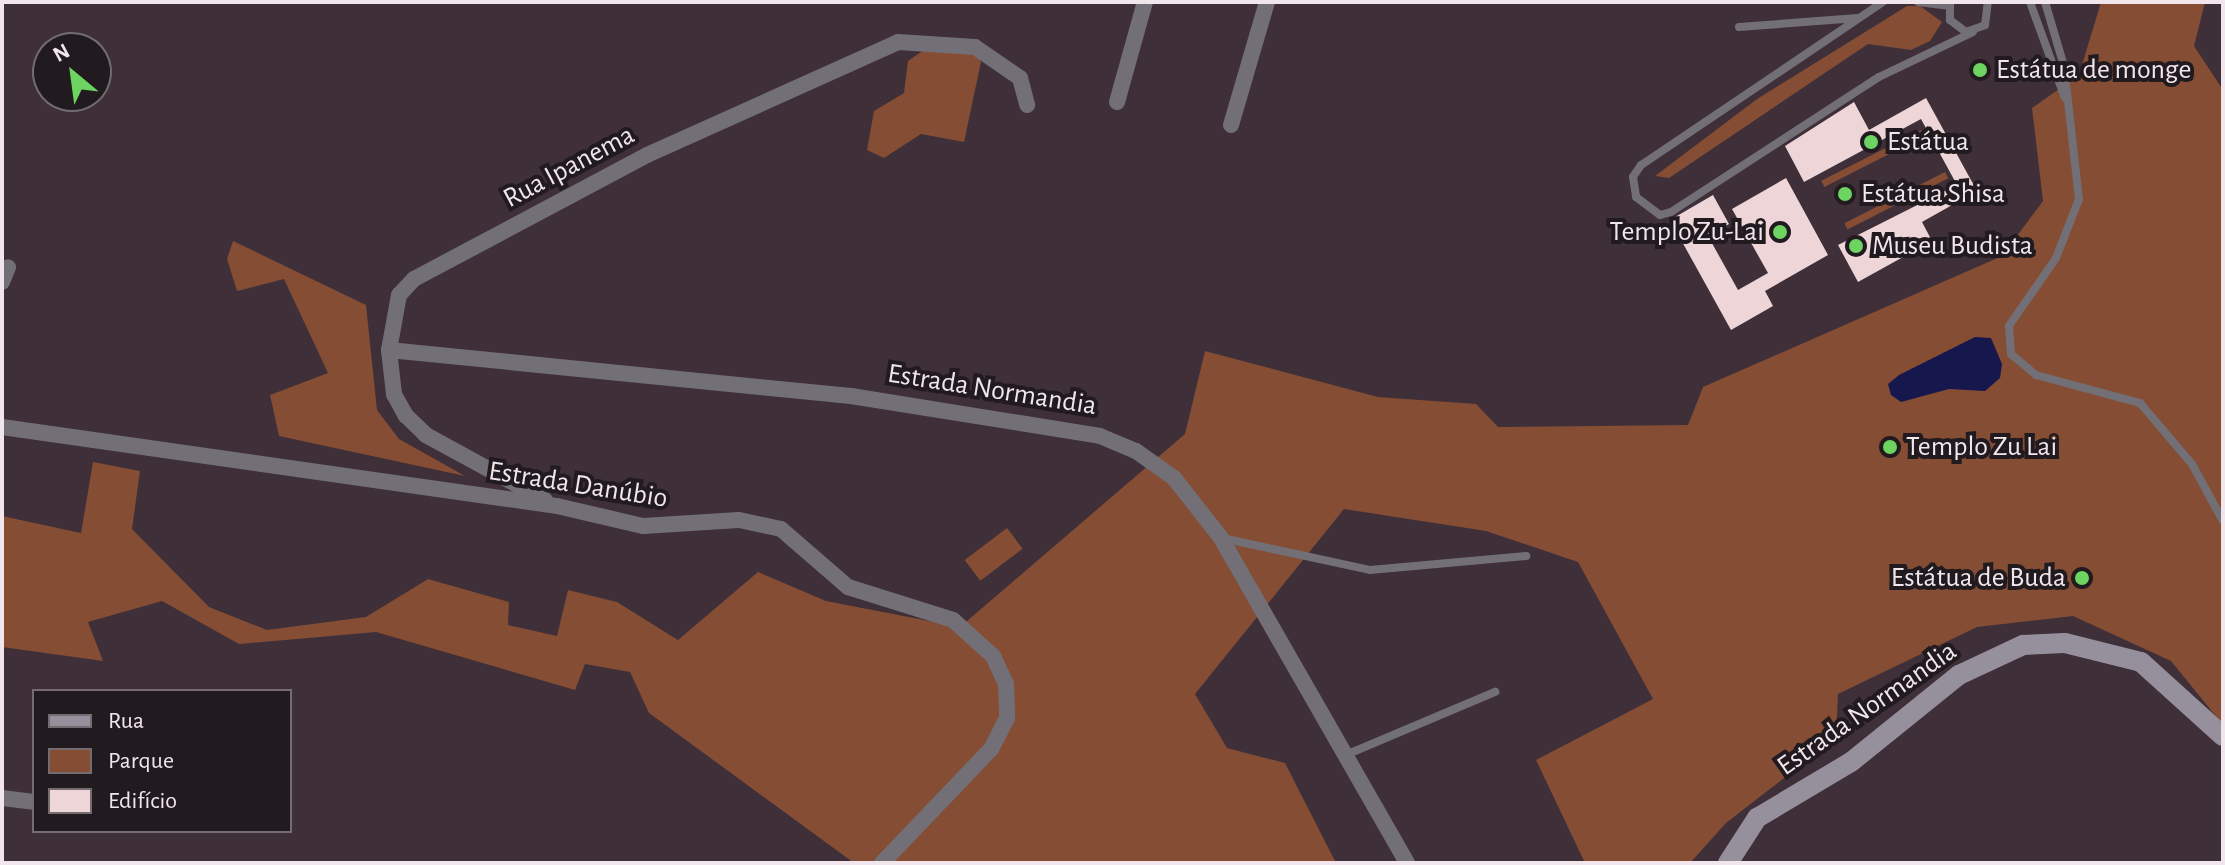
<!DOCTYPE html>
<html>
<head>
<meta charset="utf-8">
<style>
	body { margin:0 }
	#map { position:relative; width:2225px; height:865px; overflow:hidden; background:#3e2f39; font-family:"Alegreya Sans",sans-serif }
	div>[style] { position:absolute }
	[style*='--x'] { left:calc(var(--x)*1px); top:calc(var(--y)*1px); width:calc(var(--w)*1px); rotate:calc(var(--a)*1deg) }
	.green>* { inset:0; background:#844d34; transform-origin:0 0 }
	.water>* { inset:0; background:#16174d }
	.building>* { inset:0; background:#eed5d7 }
	.lane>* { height:8px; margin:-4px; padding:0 4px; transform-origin:4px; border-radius:4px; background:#736f77 }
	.street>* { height:16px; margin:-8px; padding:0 8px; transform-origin:8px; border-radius:8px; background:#736f77 }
	.secondary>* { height:20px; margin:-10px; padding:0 10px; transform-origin:10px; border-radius:10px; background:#96909c }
	.dots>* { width:22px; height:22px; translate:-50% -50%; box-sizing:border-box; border:4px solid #211a1e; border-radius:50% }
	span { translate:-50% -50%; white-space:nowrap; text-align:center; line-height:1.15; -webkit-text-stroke:8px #211a1e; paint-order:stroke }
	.poi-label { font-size:28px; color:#f0e6ec }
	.left { translate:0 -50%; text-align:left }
	.right { translate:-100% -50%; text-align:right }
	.street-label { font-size:28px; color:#f0e6ec }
	.frame { position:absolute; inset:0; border:4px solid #f0e6ec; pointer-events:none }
	.legend { position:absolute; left:32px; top:689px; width:260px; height:144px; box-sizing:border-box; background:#211a1e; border:2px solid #746c70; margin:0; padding:10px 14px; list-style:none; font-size:24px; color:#f0e6ec }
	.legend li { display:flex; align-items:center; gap:16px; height:40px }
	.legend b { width:40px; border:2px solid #746c70 }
	.north { position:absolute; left:32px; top:32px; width:80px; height:80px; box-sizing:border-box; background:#211a1e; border:2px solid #746c70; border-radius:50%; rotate:331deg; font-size:22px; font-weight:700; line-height:32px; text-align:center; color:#f0e6ec }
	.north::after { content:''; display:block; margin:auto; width:28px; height:36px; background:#6dd361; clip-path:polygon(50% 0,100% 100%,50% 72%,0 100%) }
</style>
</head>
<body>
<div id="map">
	<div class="green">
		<i style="clip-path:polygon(2101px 2px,2205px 2px,2194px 46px,2223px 90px,2223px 725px,2171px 661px,2073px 616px,1977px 627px,1838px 694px,1836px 738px,1726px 823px,1690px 863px,1585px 863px,1536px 760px,1653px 699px,1578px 562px,1486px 531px,1344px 509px,1195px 694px,1227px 748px,1285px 763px,1336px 863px,854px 863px,649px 713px,630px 672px,585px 664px,575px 690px,376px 632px,239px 644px,162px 601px,88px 622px,103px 661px,2px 647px,2px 516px,81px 533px,93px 462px,140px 471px,132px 529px,209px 607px,267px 630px,366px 617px,428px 579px,509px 602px,508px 625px,557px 636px,568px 590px,617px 602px,678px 640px,758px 572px,826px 601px,960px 627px,1185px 434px,1205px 351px,1378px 397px,1476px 404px,1498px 427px,1688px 425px,1703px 387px,2002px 256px,2043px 201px,2032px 108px,2079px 75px)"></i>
		<i style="clip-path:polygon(1907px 6px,1920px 6px,1942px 22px,1930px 41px,1911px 50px,1868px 44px,1669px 178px,1655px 176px,1757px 99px)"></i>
		<i style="clip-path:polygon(969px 44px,981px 62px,964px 142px,921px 134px,884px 158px,867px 150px,874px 111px,904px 93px,908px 61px,931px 45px)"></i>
		<i style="left:1921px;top:130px;width:7px;height:112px;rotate:63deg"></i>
		<i style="left:1945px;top:172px;width:7px;height:113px;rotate:63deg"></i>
		<i style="clip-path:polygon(233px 241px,366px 305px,377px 410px,399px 439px,465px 476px,279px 436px,270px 395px,328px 373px,284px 279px,237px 291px,227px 259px)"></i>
		<i style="left:1007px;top:528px;width:26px;height:53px;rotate:53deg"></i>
	</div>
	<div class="water">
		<i style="clip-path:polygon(1975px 337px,1991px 338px,2002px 364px,2000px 378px,1985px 391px,1949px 389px,1901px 402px,1891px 395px,1888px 384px,1899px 375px)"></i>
	</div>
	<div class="building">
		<i style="clip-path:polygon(1926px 98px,1977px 191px,1922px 222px,1932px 241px,1858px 282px,1838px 245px,1957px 185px,1921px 119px,1804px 182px,1785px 146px,1854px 102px,1869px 130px)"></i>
		<i style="clip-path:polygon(1786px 178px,1828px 255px,1765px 291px,1773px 306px,1731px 330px,1670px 220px,1713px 195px,1729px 224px,1708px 236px,1738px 290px,1768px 273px,1732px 209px)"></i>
	</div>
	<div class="lane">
		<i style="--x:1883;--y:2;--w:292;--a:146"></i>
		<i style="--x:1641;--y:165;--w:14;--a:124"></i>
		<i style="--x:1633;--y:177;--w:20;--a:81"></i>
		<i style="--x:1636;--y:197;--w:30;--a:37"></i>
		<i style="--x:1660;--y:215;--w:11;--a:-15"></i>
		<i style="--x:1671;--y:212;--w:248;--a:-33"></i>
		<i style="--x:1879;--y:77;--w:104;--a:-25.6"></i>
		<i style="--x:1918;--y:2;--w:31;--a:7"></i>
		<i style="--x:1950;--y:2;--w:18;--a:90"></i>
		<i style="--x:1950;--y:20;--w:20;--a:37"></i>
		<i style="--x:1966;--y:32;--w:20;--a:-20"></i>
		<i style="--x:1985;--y:25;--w:23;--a:-83"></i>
		<i style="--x:2030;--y:2;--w:102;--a:70"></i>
		<i style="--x:2045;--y:2;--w:67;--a:73.5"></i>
		<i style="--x:2064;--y:66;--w:134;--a:83.6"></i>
		<i style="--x:2079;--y:199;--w:63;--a:111.3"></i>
		<i style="--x:2056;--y:258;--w:83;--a:124.7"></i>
		<i style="--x:2009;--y:326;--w:28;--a:86"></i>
		<i style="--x:2011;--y:354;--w:33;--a:40"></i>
		<i style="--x:2036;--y:375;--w:108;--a:15.1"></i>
		<i style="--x:2140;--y:403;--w:80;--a:49.6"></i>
		<i style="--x:2192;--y:464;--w:65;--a:61.5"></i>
		<i style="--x:1739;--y:27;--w:119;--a:-4.3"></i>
		<i style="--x:1222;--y:538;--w:151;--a:12.2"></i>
		<i style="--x:1370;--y:570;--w:157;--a:-5.1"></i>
		<i style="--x:1348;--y:754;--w:160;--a:-22.9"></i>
	</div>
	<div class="street">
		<i style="--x:1117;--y:102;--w:104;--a:-74.4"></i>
		<i style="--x:1231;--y:125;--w:128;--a:-73.7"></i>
		<i style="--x:2;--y:282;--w:16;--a:-68"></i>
		<i style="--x:389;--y:350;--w:464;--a:5.7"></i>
		<i style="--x:851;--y:396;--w:252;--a:9.1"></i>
		<i style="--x:1100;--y:436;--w:39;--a:23"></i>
		<i style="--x:1136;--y:451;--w:47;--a:35.4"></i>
		<i style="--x:1174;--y:478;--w:76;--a:51.9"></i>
		<i style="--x:1221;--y:538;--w:374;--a:60.2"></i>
		<i style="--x:2;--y:427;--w:561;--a:8.1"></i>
		<i style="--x:557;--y:506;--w:88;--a:13.1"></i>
		<i style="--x:643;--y:526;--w:96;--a:-3.6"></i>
		<i style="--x:739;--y:520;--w:43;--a:12.1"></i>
		<i style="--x:781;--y:529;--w:89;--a:40.9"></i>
		<i style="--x:848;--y:587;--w:110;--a:17.4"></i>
		<i style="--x:953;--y:620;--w:54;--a:42"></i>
		<i style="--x:993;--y:656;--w:31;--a:65"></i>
		<i style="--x:1006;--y:684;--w:34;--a:88"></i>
		<i style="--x:1007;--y:718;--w:35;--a:117"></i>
		<i style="--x:991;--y:749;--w:158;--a:133.7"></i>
		<i style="--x:545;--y:500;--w:136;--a:-151.4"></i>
		<i style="--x:426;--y:435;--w:28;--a:-136"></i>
		<i style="--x:406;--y:416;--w:25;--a:-119"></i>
		<i style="--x:394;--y:394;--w:44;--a:-96.5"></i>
		<i style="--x:389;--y:350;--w:56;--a:-79.7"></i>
		<i style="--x:399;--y:295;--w:22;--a:-47"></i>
		<i style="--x:414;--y:279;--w:264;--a:-28"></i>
		<i style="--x:647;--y:155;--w:275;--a:-24.2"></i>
		<i style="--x:898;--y:42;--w:77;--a:3.7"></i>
		<i style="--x:975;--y:47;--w:55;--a:34.6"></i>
		<i style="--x:1020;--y:78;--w:28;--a:75"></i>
		<i style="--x:2;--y:798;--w:32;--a:7"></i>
	</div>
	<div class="secondary">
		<i style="--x:1728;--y:863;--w:54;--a:-57.2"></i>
		<i style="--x:1757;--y:818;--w:109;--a:-30.8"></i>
		<i style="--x:1851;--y:762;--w:139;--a:-38.9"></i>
		<i style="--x:1959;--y:675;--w:71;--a:-25.1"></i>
		<i style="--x:2023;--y:645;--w:42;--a:-2.7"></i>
		<i style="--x:2065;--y:643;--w:78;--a:14"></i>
		<i style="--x:2141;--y:662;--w:110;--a:42.1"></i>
	</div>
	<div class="dots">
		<i style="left:1980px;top:70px;background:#6dd361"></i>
		<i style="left:1871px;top:142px;background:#6dd361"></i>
		<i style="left:1845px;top:194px;background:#6dd361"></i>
		<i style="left:1780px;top:232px;background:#6dd361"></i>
		<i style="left:1856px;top:246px;background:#6dd361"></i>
		<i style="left:1890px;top:447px;background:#6dd361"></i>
		<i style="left:2082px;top:578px;background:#6dd361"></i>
	</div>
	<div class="poi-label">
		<span class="left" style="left:1996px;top:70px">Estátua de monge</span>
		<span class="left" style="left:1887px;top:142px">Estátua</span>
		<span class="left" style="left:1861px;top:194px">Estátua Shisa</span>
		<span class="right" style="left:1764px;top:232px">Templo Zu-Lai</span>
		<span class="left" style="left:1872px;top:246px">Museu Budista</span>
		<span class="left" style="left:1906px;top:447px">Templo Zu Lai</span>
		<span class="right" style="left:2066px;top:578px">Estátua de Buda</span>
	</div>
	<div class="street-label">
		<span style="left:569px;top:167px;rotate:-28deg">Rua Ipanema</span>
		<span style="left:992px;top:390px;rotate:9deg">Estrada Normandia</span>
		<span style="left:578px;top:485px;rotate:9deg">Estrada Danúbio</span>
		<span style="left:1867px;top:709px;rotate:-35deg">Estrada Normandia</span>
	</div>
	<div class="frame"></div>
	<ul class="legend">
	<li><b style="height:10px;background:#96909c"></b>Rua</li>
	<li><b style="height:22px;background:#844d34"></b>Parque</li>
	<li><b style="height:22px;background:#eed5d7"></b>Edifício</li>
	</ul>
	<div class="north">N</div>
</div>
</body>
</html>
